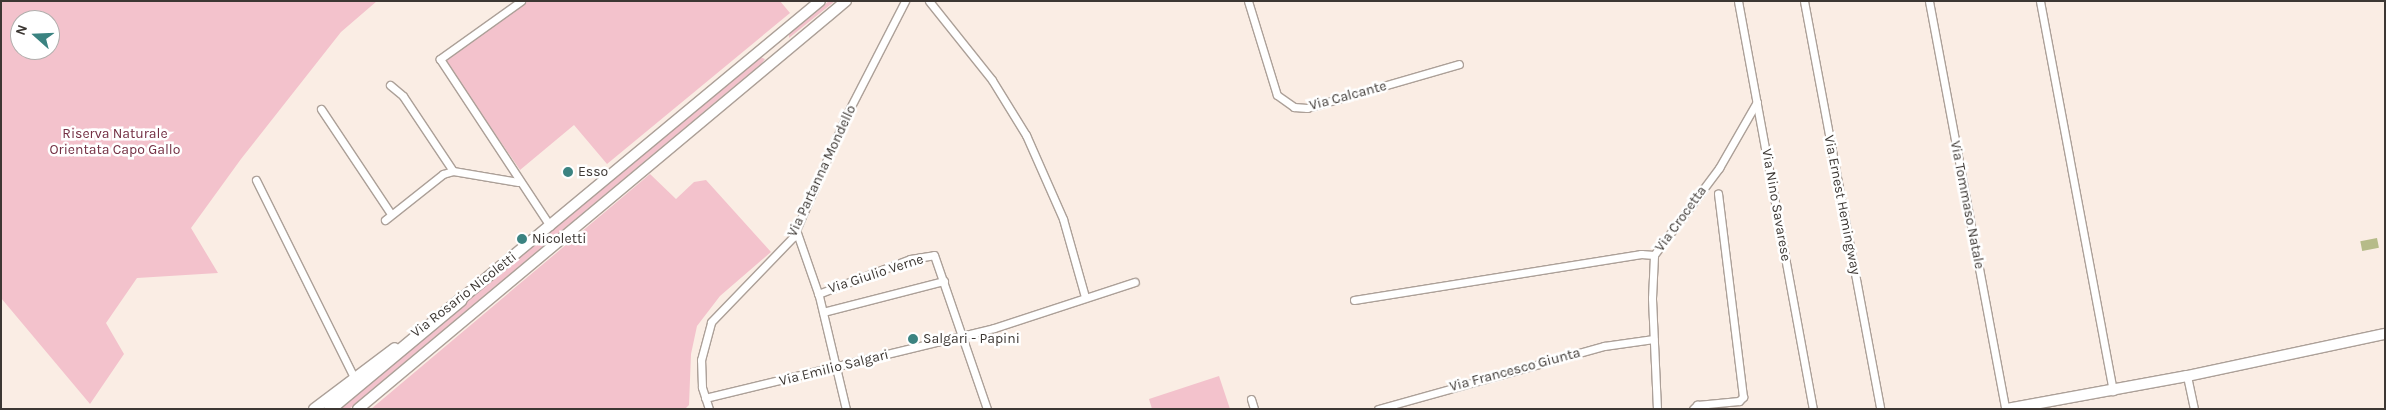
<!DOCTYPE html>
<html>
<head>
<meta charset="utf-8">
<style>
	body { margin:0 }
	#map { position:relative; width:2386px; height:410px; overflow:hidden; background:#faede4; font-family:Karla,sans-serif }
	div>[style] { position:absolute }
	[style*='--x'] { left:calc(var(--x)*1px); top:calc(var(--y)*1px); width:calc(var(--w)*1px); rotate:calc(var(--a)*1deg) }
	.green>* { inset:0; background:#f3c2cc }
	.water>* { inset:0; background:#b6bb89; transform-origin:0 0 }
	.roads { filter:drop-shadow(1px 0 #aca098) drop-shadow(-1px 0 #aca098) drop-shadow(0 1px #aca098) drop-shadow(0 -1px #aca098) }
	.street>* { height:7px; margin:-3.5px; padding:0 3.5px; transform-origin:3.5px; border-radius:3.5px; background:#fff }
	.secondary>* { height:10px; margin:-5px; padding:0 5px; transform-origin:5px; border-radius:5px; background:#fff }
	.highway>* { height:12px; margin:-6px; padding:0 6px; transform-origin:6px; border-radius:6px; background:#fff }
	.dots>* { width:14px; height:14px; translate:-50% -50%; box-sizing:border-box; border:2px solid #fff; border-radius:50% }
	span { translate:-50% -50%; white-space:nowrap; text-align:center; line-height:1.15; -webkit-text-stroke:5px #fff; paint-order:stroke }
	.street-label { font-size:14px; color:#3c3733 }
	.park-label { font-size:14px; color:#732f43 }
	.poi-label { font-size:14px; color:#3c3733 }
	.left { translate:0 -50%; text-align:left }
	.frame { position:absolute; inset:0; border:2px solid #3c3733; pointer-events:none }
	.north { position:absolute; left:10px; top:10px; width:50px; height:50px; box-sizing:border-box; background:#fff; border:1px solid #b1afad; border-radius:50%; rotate:290deg; font-size:14px; font-weight:700; line-height:20px; text-align:center; color:#3c3733 }
	.north::after { content:''; display:block; margin:auto; width:18px; height:22px; background:#3b8381; clip-path:polygon(50% 0,100% 100%,50% 72%,0 100%) }
</style>
</head>
<body>
<div id="map">
	<div class="green">
		<i style="clip-path:polygon(evenodd,1px 1px,377px 1px,341px 32px,241px 159px,191px 228px,218px 273px,137px 278px,106px 323px,124px 354px,90px 404px,1px 298px,1px 1px,20px 20px,50px 20px,50px 50px,20px 50px,20px 20px)"></i>
		<i style="clip-path:polygon(528px 1px,780px 1px,790px 13px,607px 164px,574px 125px,520px 170px,445px 61px)"></i>
		<i style="clip-path:polygon(829px 1px,835px 1px,789px 38px,789px 34px)"></i>
		<i style="clip-path:polygon(760px 57px,765px 59px,762px 63px,424px 346px,349px 409px,336px 409px)"></i>
		<i style="clip-path:polygon(650px 174px,676px 199px,694px 182px,706px 180px,771px 252px,720px 296px,697px 326px,691px 354px,689px 405px,685px 409px,371px 409px)"></i>
		<i style="clip-path:polygon(1219px 376px,1230px 409px,1152px 409px,1149px 399px)"></i>
	</div>
	<div class="water">
		<i style="left:2377px;top:238px;width:10px;height:17px;rotate:79deg"></i>
	</div>
	<div class="roads">
		<div class="street">
			<i style="--x:521;--y:1;--w:100;--a:144.4"></i>
			<i style="--x:440;--y:59;--w:200;--a:56.6"></i>
			<i style="--x:929;--y:1;--w:101;--a:51.4"></i>
			<i style="--x:992;--y:80;--w:65;--a:58.3"></i>
			<i style="--x:1026;--y:135;--w:92;--a:66.2"></i>
			<i style="--x:1063;--y:219;--w:81;--a:74.2"></i>
			<i style="--x:1248;--y:1;--w:98;--a:72.9"></i>
			<i style="--x:1277;--y:95;--w:21;--a:35"></i>
			<i style="--x:1294;--y:107;--w:13;--a:4"></i>
			<i style="--x:1307;--y:108;--w:158;--a:-16.1"></i>
			<i style="--x:1738;--y:1;--w:415;--a:79.6"></i>
			<i style="--x:1804;--y:1;--w:415;--a:79.4"></i>
			<i style="--x:1929;--y:1;--w:415;--a:79.4"></i>
			<i style="--x:2040;--y:1;--w:397;--a:79.4"></i>
			<i style="--x:390;--y:85;--w:17;--a:40"></i>
			<i style="--x:403;--y:96;--w:90;--a:56.3"></i>
			<i style="--x:321;--y:109;--w:126;--a:56.3"></i>
			<i style="--x:256;--y:180;--w:220;--a:63.6"></i>
			<i style="--x:385;--y:220;--w:74;--a:-38.4"></i>
			<i style="--x:443;--y:174;--w:10;--a:-17"></i>
			<i style="--x:453;--y:171;--w:66;--a:9.6"></i>
			<i style="--x:796;--y:230;--w:70;--a:70.8"></i>
			<i style="--x:819;--y:296;--w:116;--a:76.6"></i>
			<i style="--x:818;--y:294;--w:98;--a:-20.8"></i>
			<i style="--x:910;--y:259;--w:24;--a:-9"></i>
			<i style="--x:934;--y:255;--w:163;--a:71"></i>
			<i style="--x:1354;--y:300;--w:291;--a:-9.1"></i>
			<i style="--x:1641;--y:254;--w:13;--a:4"></i>
			<i style="--x:823;--y:312;--w:125;--a:-14.4"></i>
			<i style="--x:2187;--y:376;--w:34;--a:78"></i>
			<i style="--x:705;--y:398;--w:297;--a:-13.6"></i>
			<i style="--x:994;--y:328;--w:148;--a:-18.1"></i>
			<i style="--x:1251;--y:399;--w:10;--a:73"></i>
			<i style="--x:709;--y:409;--w:23;--a:-108"></i>
			<i style="--x:702;--y:387;--w:27;--a:-92"></i>
			<i style="--x:701;--y:360;--w:39;--a:-75"></i>
			<i style="--x:711;--y:322;--w:118;--a:-46"></i>
			<i style="--x:793;--y:237;--w:134;--a:-66.3"></i>
			<i style="--x:847;--y:114;--w:127;--a:-62.8"></i>
			<i style="--x:1378;--y:409;--w:235;--a:-15.6"></i>
			<i style="--x:1604;--y:346;--w:50;--a:-8"></i>
			<i style="--x:1657;--y:409;--w:111;--a:-92.6"></i>
			<i style="--x:1652;--y:298;--w:43;--a:-87.3"></i>
			<i style="--x:1654;--y:255;--w:109;--a:-53.2"></i>
			<i style="--x:1719;--y:168;--w:76;--a:-60.1"></i>
			<i style="--x:1693;--y:409;--w:6;--a:-45"></i>
			<i style="--x:1697;--y:405;--w:42;--a:-5.4"></i>
			<i style="--x:1739;--y:401;--w:6;--a:-45"></i>
			<i style="--x:1743;--y:397;--w:205;--a:-97"></i>
		</div>
		<div class="secondary">
			<i style="--x:455;--y:304;--w:474;--a:-39.7"></i>
			<i style="--x:314;--y:409;--w:101;--a:-37"></i>
			<i style="--x:358;--y:409;--w:636;--a:-39.9"></i>
			<i style="--x:2007;--y:409;--w:183;--a:-10.4"></i>
			<i style="--x:2187;--y:376;--w:202;--a:-12"></i>
		</div>
		<div class="highway">
			<i style="--x:330;--y:409;--w:170;--a:-39.8"></i>
		</div>
	</div>
	<div class="dots">
		<i style="left:568px;top:172px;background:#3b8381"></i>
		<i style="left:522px;top:239px;background:#3b8381"></i>
		<i style="left:913px;top:339px;background:#3b8381"></i>
	</div>
	<div class="street-label">
		<span style="left:1348px;top:96px;rotate:-15deg">Via Calcante</span>
		<span style="left:822px;top:171px;rotate:-65deg">Via Partanna Mondello</span>
		<span style="left:1776px;top:205px;rotate:80deg">Via Nino Savarese</span>
		<span style="left:1842px;top:205px;rotate:79deg">Via Ernest Hemingway</span>
		<span style="left:1967px;top:205px;rotate:79deg">Via Tommaso Natale</span>
		<span style="left:1681px;top:219px;rotate:-54deg">Via Crocetta</span>
		<span style="left:876px;top:274px;rotate:-18deg">Via Giulio Verne</span>
		<span style="left:464px;top:295px;rotate:-38deg">Via Rosario Nicoletti</span>
		<span style="left:834px;top:368px;rotate:-14deg">Via Emilio Salgari</span>
		<span style="left:1515px;top:370px;rotate:-15deg">Via Francesco Giunta</span>
	</div>
	<div class="park-label">
		<span style="left:115px;top:142px">Riserva Naturale<br>Orientata Capo Gallo</span>
	</div>
	<div class="poi-label">
		<span class="left" style="left:578px;top:172px">Esso</span>
		<span class="left" style="left:532px;top:239px">Nicoletti</span>
		<span class="left" style="left:923px;top:339px">Salgari - Papini</span>
	</div>
	<div class="frame"></div>
	<div class="north">N</div>
</div>
</body>
</html>
